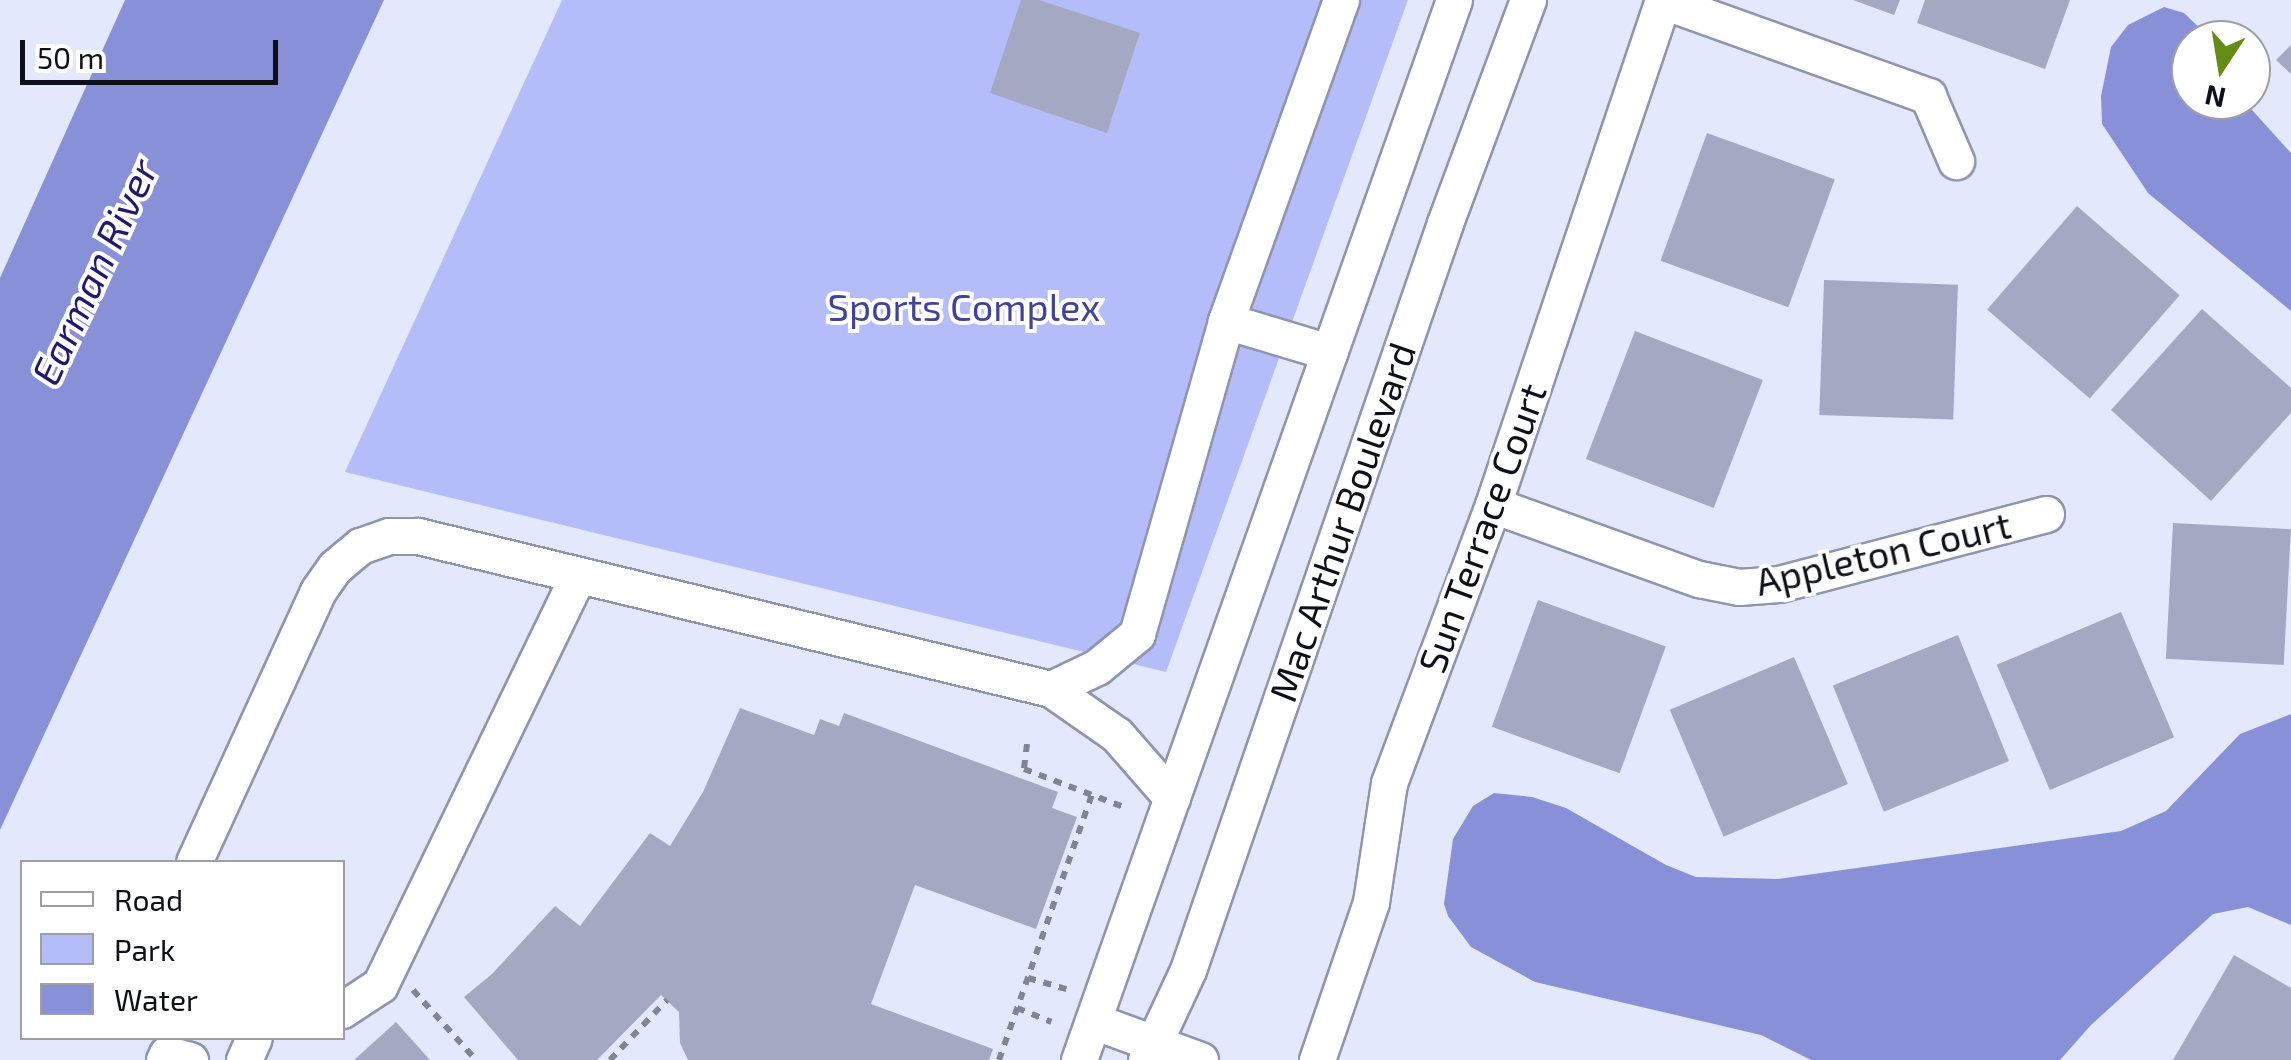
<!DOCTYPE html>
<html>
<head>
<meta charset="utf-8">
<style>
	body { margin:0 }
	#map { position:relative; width:2291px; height:1060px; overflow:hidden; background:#e4e8fd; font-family:"Exo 2",sans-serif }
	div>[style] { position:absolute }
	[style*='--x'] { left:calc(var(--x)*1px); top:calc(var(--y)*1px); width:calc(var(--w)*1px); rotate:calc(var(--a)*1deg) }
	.green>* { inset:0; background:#b4bdfa }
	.water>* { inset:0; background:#8890d8 }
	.building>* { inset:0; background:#a4a8c2; transform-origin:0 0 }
	.path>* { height:6px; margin-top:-3px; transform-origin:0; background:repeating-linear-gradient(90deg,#818493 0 8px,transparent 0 16px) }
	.roads { filter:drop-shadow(2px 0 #9094ad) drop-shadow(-2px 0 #9094ad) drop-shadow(0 2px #9094ad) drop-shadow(0 -2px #9094ad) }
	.minor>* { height:35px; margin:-17.5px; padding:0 17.5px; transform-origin:17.5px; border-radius:17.5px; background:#fff }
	span { translate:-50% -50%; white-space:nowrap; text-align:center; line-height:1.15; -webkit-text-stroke:8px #fff; paint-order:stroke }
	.park-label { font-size:38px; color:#414399 }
	.street-label { font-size:38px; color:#0e0f18 }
	.water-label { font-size:40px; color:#21196c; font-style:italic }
	.legend { position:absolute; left:20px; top:860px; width:325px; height:180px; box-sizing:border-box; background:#fff; border:2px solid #9f9fa3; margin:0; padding:12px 18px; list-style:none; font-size:30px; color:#0e0f18 }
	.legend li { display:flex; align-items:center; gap:20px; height:50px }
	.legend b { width:50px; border:2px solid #9f9fa3 }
	.north { position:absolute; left:2171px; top:20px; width:100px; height:100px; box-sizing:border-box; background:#fff; border:2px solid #9f9fa3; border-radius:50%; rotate:192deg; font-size:28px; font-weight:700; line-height:40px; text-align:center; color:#0e0f18 }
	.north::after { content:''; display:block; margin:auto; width:35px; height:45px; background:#648c19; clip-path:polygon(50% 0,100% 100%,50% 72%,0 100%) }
	.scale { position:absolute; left:20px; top:40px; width:258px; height:45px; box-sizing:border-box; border:5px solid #0e0f18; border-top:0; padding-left:12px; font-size:30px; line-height:35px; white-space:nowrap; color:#0e0f18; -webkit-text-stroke:8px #fff; paint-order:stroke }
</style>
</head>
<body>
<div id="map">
	<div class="green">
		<i style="clip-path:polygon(562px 0,1408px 0,1166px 672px,345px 472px)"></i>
	</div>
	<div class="water">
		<i style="clip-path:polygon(125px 0,384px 0,0 830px,0 278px)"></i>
		<i style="clip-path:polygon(2164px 7px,2184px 13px,2212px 40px,2191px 40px,2191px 100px,2243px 100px,2291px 153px,2291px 311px,2148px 193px,2102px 124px,2101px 96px,2111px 47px,2128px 25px)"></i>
		<i style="clip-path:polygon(2291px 714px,2291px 925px,2248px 907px,2213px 914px,2091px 1025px,2060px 1060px,1811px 1060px,1761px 1035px,1535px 982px,1471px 947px,1448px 916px,1444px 904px,1453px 839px,1473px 806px,1494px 793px,1532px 797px,1566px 808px,1666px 865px,1696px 877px,1778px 879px,2121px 831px,2166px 811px,2240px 734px)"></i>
	</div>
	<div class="building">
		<i style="clip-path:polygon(1021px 0,1039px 0,1140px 33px,1107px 133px,990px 93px)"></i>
		<i style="clip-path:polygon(1853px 0,1900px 0,1894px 15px)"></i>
		<i style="clip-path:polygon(1925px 0,2070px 0,2045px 69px,1917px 23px)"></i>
		<i style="clip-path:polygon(2291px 45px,2291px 74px,2276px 60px)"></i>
		<i style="left:1707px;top:133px;width:136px;height:136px;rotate:20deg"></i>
		<i style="left:2077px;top:206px;width:136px;height:137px;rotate:41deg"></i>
		<i style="left:1824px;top:280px;width:134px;height:135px;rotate:2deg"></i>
		<i style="clip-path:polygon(2202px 309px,2291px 388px,2291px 413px,2211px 501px,2111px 410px)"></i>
		<i style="left:1635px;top:331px;width:137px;height:137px;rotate:21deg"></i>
		<i style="left:2173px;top:523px;width:118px;height:136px;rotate:3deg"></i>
		<i style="left:1538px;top:600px;width:136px;height:135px;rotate:20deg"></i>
		<i style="left:2121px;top:612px;width:136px;height:135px;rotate:67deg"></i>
		<i style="left:1958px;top:635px;width:136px;height:135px;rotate:68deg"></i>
		<i style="left:1794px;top:657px;width:138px;height:135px;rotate:67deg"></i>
		<i style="clip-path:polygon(740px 708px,814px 735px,820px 719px,839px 726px,844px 713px,1058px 792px,1052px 808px,1077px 817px,1036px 929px,915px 885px,871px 1004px,993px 1049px,989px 1060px,688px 1060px,680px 1043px,679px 1012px,661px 995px,597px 1060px,518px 1060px,464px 997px,492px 974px,555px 906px,580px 926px,650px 833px,670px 846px,703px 792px)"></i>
		<i style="clip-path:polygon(2234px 955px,2291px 988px,2291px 1060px,2173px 1060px)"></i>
		<i style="clip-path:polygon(396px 1022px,430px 1060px,354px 1060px)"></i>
	</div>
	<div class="path">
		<i style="--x:1027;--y:744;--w:25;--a:97"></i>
		<i style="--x:1024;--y:769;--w:109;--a:20.9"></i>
		<i style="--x:1028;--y:978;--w:40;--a:16"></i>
		<i style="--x:413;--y:990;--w:94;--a:48"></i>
		<i style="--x:1017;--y:1008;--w:37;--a:22"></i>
		<i style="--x:610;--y:1060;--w:83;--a:-46.5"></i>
		<i style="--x:999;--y:1060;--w:281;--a:-70.7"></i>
	</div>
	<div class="roads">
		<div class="minor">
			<i style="--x:1663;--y:1;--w:282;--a:19.7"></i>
			<i style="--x:1928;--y:96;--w:71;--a:66.7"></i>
			<i style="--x:1226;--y:321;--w:108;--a:16.8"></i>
			<i style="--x:1493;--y:505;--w:219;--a:19.8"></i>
			<i style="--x:1699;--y:579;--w:41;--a:11.3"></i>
			<i style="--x:1739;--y:587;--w:40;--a:-4.3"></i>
			<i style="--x:1779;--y:584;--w:276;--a:-14.7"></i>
			<i style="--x:1172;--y:798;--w:84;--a:-131.1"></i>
			<i style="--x:1117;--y:735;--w:80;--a:-145.1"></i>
			<i style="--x:1051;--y:689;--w:51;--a:-25.6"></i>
			<i style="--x:1097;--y:667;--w:52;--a:-39.5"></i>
			<i style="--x:1137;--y:634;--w:325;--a:-74.1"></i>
			<i style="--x:1226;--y:321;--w:341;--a:-70.3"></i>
			<i style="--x:194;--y:862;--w:298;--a:-65.4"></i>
			<i style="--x:318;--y:591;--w:29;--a:-55"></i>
			<i style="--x:335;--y:567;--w:33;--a:-40"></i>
			<i style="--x:360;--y:546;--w:31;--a:-19"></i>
			<i style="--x:389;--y:536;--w:29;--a:0"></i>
			<i style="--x:418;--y:536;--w:651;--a:13.59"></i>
			<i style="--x:342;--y:1010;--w:45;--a:-33.3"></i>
			<i style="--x:380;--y:985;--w:455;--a:-64.2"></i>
			<i style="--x:1093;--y:1021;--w:114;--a:20"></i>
			<i style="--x:164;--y:1060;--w:7;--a:-63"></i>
			<i style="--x:167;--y:1054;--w:24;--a:15"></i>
			<i style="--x:244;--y:1060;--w:24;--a:-66"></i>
			<i style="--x:1079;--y:1060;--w:1124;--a:-70.52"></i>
			<i style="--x:1146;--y:1060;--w:99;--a:-65"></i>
			<i style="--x:1188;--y:970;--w:790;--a:-71.01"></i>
			<i style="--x:1445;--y:223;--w:238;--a:-69.6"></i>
			<i style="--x:1317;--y:1060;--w:167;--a:-71.1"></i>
			<i style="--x:1371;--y:902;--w:120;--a:-81.4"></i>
			<i style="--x:1389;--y:783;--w:297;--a:-69.5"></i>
			<i style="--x:1493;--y:505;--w:533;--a:-71.4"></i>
		</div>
	</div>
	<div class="park-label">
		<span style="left:964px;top:307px">Sports Complex</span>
	</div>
	<div class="street-label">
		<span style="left:1342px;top:522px;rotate:-71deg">Mac Arthur Boulevard</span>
		<span style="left:1482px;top:528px;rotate:-70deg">Sun Terrace Court</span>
		<span style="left:1883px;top:553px;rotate:-13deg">Appleton Court</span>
	</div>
	<div class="water-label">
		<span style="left:93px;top:271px;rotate:-65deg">Earman River</span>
	</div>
	<ul class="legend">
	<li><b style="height:12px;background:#fff"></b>Road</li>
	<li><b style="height:28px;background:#b4bdfa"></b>Park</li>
	<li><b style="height:28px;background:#8890d8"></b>Water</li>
	</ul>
	<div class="north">N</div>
	<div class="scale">50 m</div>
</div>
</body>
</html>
